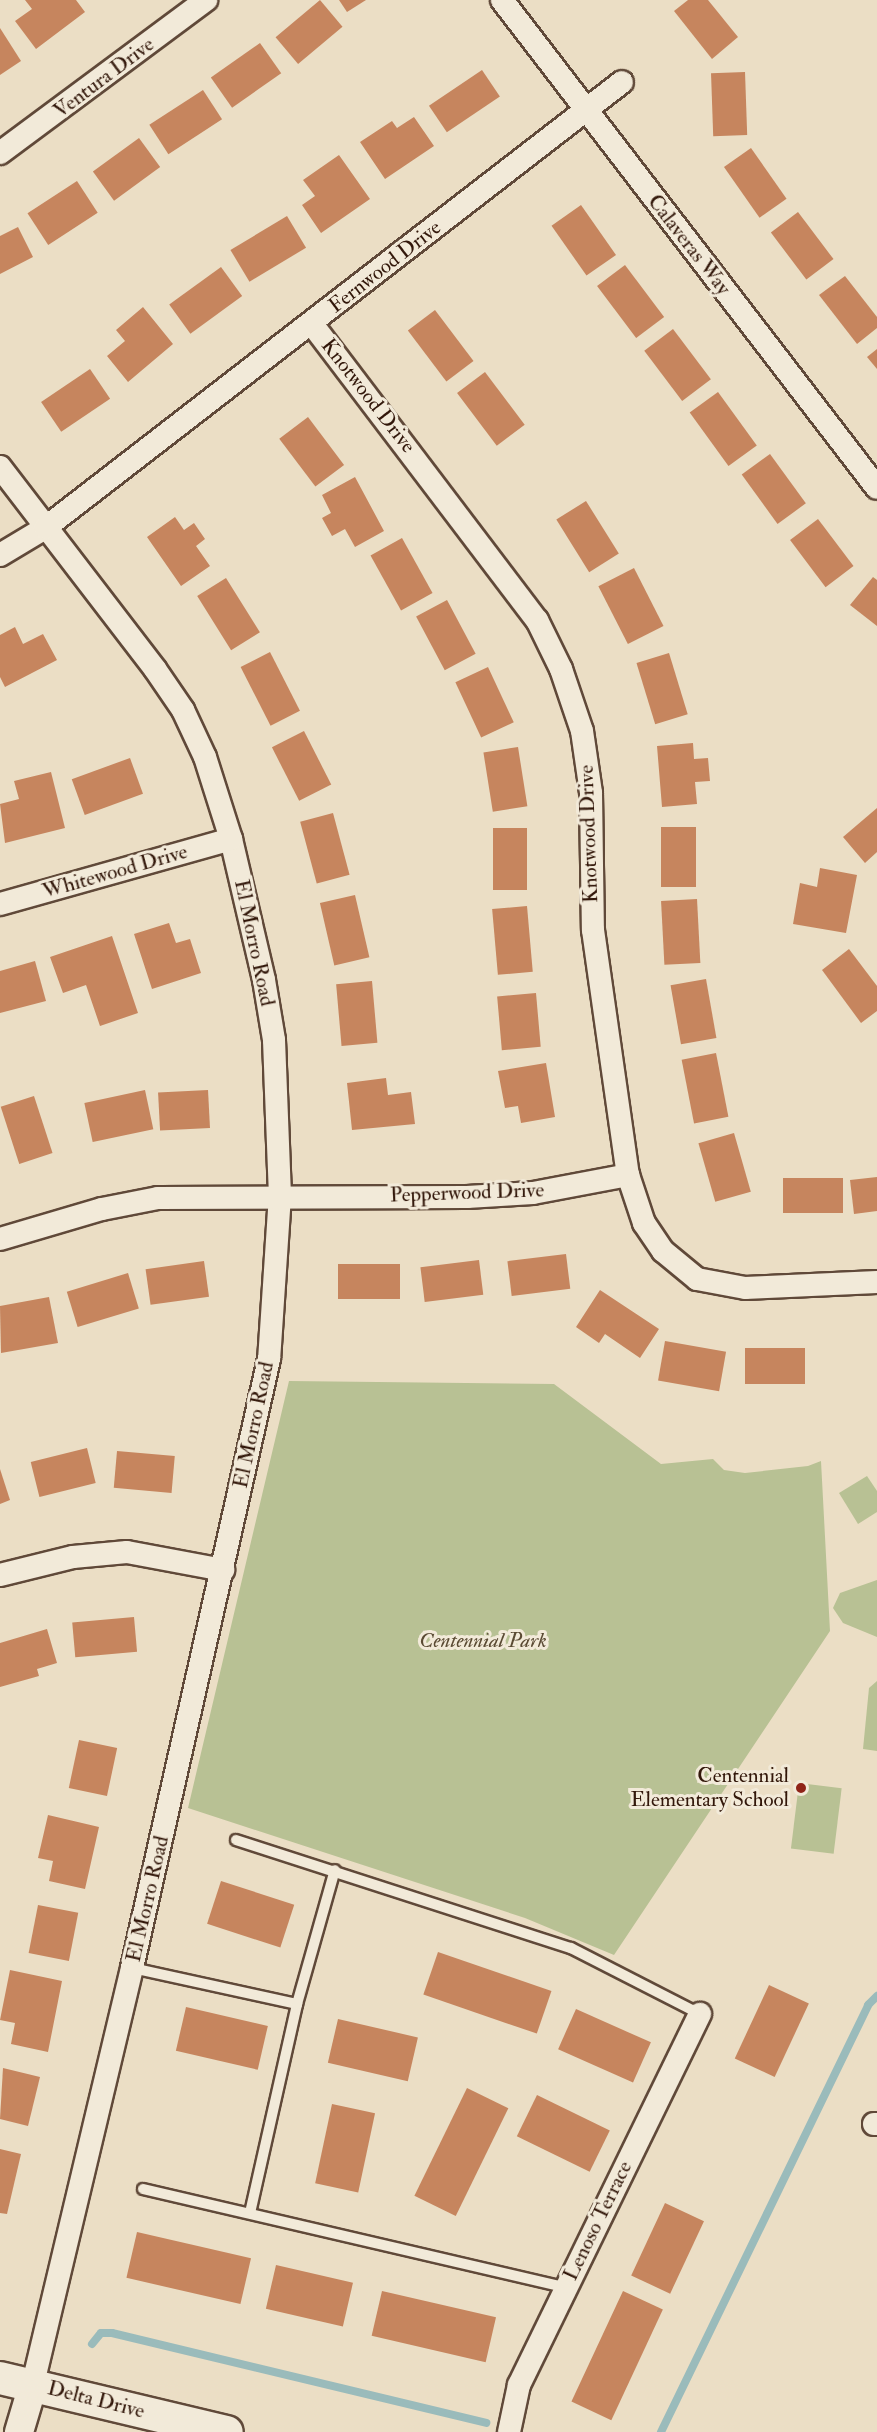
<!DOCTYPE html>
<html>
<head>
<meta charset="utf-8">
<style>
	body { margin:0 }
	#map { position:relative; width:877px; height:2432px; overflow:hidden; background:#ebdec5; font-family:"IM FELL Double Pica",serif }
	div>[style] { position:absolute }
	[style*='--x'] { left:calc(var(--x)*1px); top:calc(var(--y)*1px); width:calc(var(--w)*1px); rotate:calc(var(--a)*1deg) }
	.green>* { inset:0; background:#b8c194; transform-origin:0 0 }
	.stream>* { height:8px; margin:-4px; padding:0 4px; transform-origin:4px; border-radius:4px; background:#9abbbb }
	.building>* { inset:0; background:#c6855e; transform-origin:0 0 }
	.roads { filter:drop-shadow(2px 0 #604939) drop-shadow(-2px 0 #604939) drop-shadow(0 2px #604939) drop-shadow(0 -2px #604939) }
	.service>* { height:10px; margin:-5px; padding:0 5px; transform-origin:5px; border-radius:5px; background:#f2ead9 }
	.minor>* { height:22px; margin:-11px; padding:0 11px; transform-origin:11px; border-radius:11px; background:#f2ead9 }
	.tertiary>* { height:28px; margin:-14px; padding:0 14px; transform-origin:14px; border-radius:14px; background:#f2ead9 }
	.secondary>* { height:32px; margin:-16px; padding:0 16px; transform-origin:16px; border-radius:16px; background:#f2ead9 }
	.dots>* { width:16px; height:16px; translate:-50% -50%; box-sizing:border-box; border:3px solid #f2ead9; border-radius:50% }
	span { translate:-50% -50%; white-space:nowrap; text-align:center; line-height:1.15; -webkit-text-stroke:6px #f2ead9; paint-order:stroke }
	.street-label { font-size:21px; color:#32170a }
	.park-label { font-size:21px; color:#5a4a33; font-style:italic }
	.poi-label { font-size:21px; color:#32170a }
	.right { translate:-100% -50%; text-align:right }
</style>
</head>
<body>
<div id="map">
	<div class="green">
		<i style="clip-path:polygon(289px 1381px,554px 1384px,661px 1464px,713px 1459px,724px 1470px,745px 1473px,808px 1466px,821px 1461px,830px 1631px,614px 1955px,525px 1918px,188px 1808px)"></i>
		<i style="clip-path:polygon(867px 1476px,877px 1491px,877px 1512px,858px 1524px,839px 1493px)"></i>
		<i style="clip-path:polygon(877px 1580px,877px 1637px,843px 1623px,833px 1608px,840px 1593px)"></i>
		<i style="clip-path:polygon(877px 1681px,877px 1751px,863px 1749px,869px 1688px)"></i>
		<i style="left:799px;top:1783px;width:43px;height:66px;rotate:7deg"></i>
	</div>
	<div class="stream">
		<i style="--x:92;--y:2344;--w:14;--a:-51"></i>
		<i style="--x:101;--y:2333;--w:11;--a:0"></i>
		<i style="--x:112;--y:2333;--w:385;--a:13.5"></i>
		<i style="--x:661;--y:2432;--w:475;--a:-64.1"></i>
		<i style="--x:868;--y:2005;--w:13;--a:-45"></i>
	</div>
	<div class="building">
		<i style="clip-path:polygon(25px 0,76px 0,85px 12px,36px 49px,15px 21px,32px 9px)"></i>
		<i style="left:320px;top:0;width:35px;height:58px;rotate:50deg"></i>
		<i style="clip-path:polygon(339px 0,366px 0,347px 12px)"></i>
		<i style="clip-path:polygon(688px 0,708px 0,738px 37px,712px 59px,674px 11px)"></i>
		<i style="clip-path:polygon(0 28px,21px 61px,0 75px)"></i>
		<i style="left:260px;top:43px;width:37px;height:60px;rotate:55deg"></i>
		<i style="left:482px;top:70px;width:32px;height:64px;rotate:56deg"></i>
		<i style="left:745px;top:72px;width:63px;height:34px;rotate:88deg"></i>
		<i style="left:203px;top:90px;width:35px;height:64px;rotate:57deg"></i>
		<i style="clip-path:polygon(414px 117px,434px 146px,385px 179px,360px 142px,392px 121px,397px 128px)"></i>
		<i style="left:139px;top:138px;width:36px;height:57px;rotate:54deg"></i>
		<i style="left:751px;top:148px;width:62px;height:33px;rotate:55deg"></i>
		<i style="clip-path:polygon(339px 155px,370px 199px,321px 233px,302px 205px,315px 196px,303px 180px)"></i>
		<i style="left:77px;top:181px;width:38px;height:59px;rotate:57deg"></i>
		<i style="left:581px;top:205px;width:61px;height:36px;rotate:55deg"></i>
		<i style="left:798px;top:212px;width:59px;height:34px;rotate:53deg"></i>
		<i style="left:287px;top:216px;width:37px;height:66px;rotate:59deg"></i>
		<i style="clip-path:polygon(18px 227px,33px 257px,0 274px,0 236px)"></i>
		<i style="left:625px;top:265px;width:65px;height:35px;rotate:53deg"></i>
		<i style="left:221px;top:267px;width:36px;height:64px;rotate:54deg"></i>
		<i style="clip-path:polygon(845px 276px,877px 317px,877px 328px,857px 344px,819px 295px)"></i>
		<i style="clip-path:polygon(143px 307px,173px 344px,128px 382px,107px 356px,125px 341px,116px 330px)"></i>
		<i style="left:435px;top:310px;width:64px;height:34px;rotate:53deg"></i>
		<i style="left:673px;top:329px;width:63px;height:36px;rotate:53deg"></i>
		<i style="clip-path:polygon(877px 349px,877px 369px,867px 357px)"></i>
		<i style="left:90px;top:369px;width:36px;height:59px;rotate:56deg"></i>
		<i style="left:485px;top:372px;width:66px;height:35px;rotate:53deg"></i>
		<i style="left:718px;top:392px;width:66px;height:35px;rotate:54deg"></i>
		<i style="left:308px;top:417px;width:60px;height:36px;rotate:53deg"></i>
		<i style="left:770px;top:454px;width:61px;height:35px;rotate:54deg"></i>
		<i style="clip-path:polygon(355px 477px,384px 531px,355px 547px,345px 529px,332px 536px,322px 518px,331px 513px,322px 495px)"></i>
		<i style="left:586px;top:501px;width:62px;height:35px;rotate:58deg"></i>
		<i style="clip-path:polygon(175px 517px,184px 530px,194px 523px,205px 539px,196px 546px,210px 566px,181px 586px,147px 537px)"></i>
		<i style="left:818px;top:519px;width:59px;height:35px;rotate:53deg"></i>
		<i style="left:402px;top:538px;width:63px;height:36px;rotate:61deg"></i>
		<i style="left:634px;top:568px;width:65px;height:40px;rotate:63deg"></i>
		<i style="clip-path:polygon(873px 577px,877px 580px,877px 626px,850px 605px)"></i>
		<i style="left:226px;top:578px;width:64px;height:34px;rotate:58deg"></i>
		<i style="left:447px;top:600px;width:61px;height:35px;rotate:62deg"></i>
		<i style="clip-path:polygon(15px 627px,23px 644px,43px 634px,57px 660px,5px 687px,0 677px,0 635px)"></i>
		<i style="left:270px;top:652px;width:66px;height:33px;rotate:63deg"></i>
		<i style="left:669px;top:653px;width:64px;height:34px;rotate:73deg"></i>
		<i style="left:488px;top:667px;width:61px;height:36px;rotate:65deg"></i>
		<i style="left:304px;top:731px;width:60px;height:36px;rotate:63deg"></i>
		<i style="clip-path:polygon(693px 743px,694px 759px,708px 758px,710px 781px,695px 782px,697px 804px,662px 807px,657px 746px)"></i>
		<i style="left:518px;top:747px;width:60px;height:35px;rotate:81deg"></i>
		<i style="left:130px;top:758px;width:38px;height:62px;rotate:70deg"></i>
		<i style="clip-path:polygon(51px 772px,65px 828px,5px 843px,0 804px,19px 799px,14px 781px)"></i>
		<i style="clip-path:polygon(877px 808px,877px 852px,865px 863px,843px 837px)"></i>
		<i style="left:333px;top:813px;width:64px;height:34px;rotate:75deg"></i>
		<i style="left:661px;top:827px;width:35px;height:60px"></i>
		<i style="left:493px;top:828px;width:34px;height:62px"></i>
		<i style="clip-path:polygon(820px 868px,857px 875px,846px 933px,793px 924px,800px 883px,817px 887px)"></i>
		<i style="left:355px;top:895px;width:64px;height:36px;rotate:77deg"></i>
		<i style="left:697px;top:899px;width:64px;height:36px;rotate:87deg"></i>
		<i style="left:527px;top:906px;width:66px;height:35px;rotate:85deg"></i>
		<i style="clip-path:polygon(169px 923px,176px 943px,190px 939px,201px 973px,152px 989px,134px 934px)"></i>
		<i style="clip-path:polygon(112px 936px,138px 1013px,100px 1026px,86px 985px,63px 993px,50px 957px)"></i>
		<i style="clip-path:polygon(849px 949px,877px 986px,877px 1011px,861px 1023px,822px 970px)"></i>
		<i style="clip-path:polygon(35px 961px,46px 1001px,0 1013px,0 971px)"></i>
		<i style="left:706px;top:979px;width:60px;height:36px;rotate:80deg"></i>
		<i style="left:372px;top:981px;width:62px;height:36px;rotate:85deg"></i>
		<i style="left:536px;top:993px;width:54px;height:39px;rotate:85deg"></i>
		<i style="left:716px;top:1053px;width:65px;height:35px;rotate:79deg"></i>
		<i style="clip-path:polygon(546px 1063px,555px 1117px,521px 1123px,518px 1106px,505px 1108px,498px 1071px)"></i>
		<i style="clip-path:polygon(386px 1078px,388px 1095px,411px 1092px,415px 1124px,352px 1130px,347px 1083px)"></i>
		<i style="left:145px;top:1090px;width:40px;height:62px;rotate:78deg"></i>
		<i style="left:208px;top:1090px;width:38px;height:50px;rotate:87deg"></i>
		<i style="left:34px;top:1096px;width:60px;height:35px;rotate:72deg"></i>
		<i style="left:734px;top:1133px;width:61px;height:37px;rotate:74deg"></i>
		<i style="clip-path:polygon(877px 1177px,877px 1211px,854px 1214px,850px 1180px)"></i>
		<i style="left:843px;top:1178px;width:35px;height:60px;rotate:90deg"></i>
		<i style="left:566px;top:1254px;width:35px;height:59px;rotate:83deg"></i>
		<i style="left:479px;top:1260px;width:35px;height:59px;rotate:83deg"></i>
		<i style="left:204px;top:1261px;width:36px;height:59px;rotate:82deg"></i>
		<i style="left:338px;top:1264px;width:62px;height:35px"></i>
		<i style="left:128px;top:1273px;width:37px;height:64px;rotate:73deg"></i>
		<i style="clip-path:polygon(600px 1290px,659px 1329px,640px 1358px,605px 1334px,599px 1343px,576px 1327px)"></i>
		<i style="clip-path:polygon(49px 1297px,58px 1343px,1px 1353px,0 1306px)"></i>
		<i style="left:665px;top:1341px;width:62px;height:40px;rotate:10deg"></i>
		<i style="left:745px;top:1348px;width:60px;height:36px"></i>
		<i style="left:87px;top:1448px;width:36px;height:58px;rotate:76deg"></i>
		<i style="left:117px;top:1451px;width:58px;height:37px;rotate:5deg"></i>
		<i style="clip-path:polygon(0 1469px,10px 1500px,0 1504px)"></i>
		<i style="left:134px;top:1617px;width:35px;height:62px;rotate:85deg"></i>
		<i style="clip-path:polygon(47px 1629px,57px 1663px,37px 1669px,39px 1676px,0 1687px,0 1643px)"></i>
		<i style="left:79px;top:1740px;width:39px;height:49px;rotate:12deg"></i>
		<i style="clip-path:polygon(48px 1815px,99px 1827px,85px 1889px,49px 1881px,53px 1861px,38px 1858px)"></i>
		<i style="left:221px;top:1881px;width:77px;height:45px;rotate:18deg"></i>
		<i style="left:38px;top:1905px;width:41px;height:49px;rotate:11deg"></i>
		<i style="left:438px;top:1952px;width:120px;height:45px;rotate:19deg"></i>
		<i style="clip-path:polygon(10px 1970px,62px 1981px,48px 2052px,11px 2044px,15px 2023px,0 2020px)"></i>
		<i style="left:769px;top:1985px;width:44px;height:81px;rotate:25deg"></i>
		<i style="left:186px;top:2007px;width:84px;height:45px;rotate:13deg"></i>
		<i style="left:576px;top:2009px;width:82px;height:44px;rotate:24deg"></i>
		<i style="left:338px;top:2019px;width:82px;height:45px;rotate:13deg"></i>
		<i style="clip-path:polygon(3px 2068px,40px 2077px,28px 2126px,0 2119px)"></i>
		<i style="left:467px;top:2088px;width:46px;height:120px;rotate:26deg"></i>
		<i style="left:537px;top:2095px;width:81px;height:46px;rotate:26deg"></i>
		<i style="left:332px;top:2104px;width:44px;height:81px;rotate:12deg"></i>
		<i style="clip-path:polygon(0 2149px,21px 2154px,7px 2214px,0 2213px)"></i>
		<i style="left:665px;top:2203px;width:43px;height:80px;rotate:25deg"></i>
		<i style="left:137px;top:2232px;width:117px;height:47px;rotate:13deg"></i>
		<i style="left:276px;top:2265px;width:79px;height:45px;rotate:13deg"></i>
		<i style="left:382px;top:2291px;width:117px;height:46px;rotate:13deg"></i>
		<i style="left:623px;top:2291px;width:44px;height:122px;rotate:25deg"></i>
	</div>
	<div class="roads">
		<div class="service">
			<i style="--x:236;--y:1840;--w:352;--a:17.9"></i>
			<i style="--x:571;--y:1948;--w:145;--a:27.1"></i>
			<i style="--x:132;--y:1968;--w:169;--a:12.3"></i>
			<i style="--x:143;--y:2189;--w:433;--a:13.1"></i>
			<i style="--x:250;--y:2213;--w:214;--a:-77.3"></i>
			<i style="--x:297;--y:2004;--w:139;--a:-74.2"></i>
		</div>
		<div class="minor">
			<i style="--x:502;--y:0;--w:615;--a:52.46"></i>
			<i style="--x:0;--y:153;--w:257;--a:-36.6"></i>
			<i style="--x:312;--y:324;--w:372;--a:52.8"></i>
			<i style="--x:537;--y:620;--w:55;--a:63.9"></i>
			<i style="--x:561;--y:669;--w:65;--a:71.3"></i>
			<i style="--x:582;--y:731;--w:63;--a:81.7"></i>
			<i style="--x:591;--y:793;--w:137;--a:89.2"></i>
			<i style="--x:593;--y:930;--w:247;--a:81.9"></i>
			<i style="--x:628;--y:1175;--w:51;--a:71.6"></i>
			<i style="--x:644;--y:1223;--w:34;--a:56"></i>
			<i style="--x:663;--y:1251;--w:44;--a:39.5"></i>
			<i style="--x:697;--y:1279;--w:49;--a:10.6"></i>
			<i style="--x:745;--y:1288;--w:132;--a:-2.6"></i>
			<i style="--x:0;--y:467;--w:255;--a:52.5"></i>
			<i style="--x:155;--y:669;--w:50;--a:55.7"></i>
			<i style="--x:183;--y:710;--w:52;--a:64.9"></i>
			<i style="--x:205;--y:757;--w:86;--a:72.4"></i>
			<i style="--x:231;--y:839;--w:145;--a:76.8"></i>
			<i style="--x:264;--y:980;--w:61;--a:80.5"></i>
			<i style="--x:274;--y:1040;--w:155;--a:87.8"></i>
			<i style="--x:280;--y:1195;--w:164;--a:93.8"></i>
			<i style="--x:269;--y:1359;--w:624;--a:102.68"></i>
			<i style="--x:132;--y:1968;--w:429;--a:103.4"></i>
			<i style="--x:0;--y:555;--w:52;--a:-31"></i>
			<i style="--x:45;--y:528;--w:729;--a:-37.7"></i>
			<i style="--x:0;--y:904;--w:240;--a:-15.7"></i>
			<i style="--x:0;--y:1239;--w:106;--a:-16.4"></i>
			<i style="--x:102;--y:1209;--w:57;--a:-11.1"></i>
			<i style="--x:158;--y:1198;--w:309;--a:-0.2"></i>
			<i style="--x:467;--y:1197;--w:66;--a:-3.5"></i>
			<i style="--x:533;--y:1193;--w:97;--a:-10.7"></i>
			<i style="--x:0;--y:1575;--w:75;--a:-13.9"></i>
			<i style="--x:73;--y:1557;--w:54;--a:-5.3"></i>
			<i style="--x:127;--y:1552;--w:98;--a:10.6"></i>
			<i style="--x:874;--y:2124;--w:3;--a:0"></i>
			<i style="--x:509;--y:2432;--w:48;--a:-78"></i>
			<i style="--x:519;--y:2385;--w:413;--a:-64"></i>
		</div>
		<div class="tertiary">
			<i style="--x:19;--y:2432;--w:49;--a:-73.4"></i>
		</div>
		<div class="secondary">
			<i style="--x:0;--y:2378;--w:233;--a:13.4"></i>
		</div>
	</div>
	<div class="dots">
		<i style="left:801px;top:1788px;background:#8f2418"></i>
	</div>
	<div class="street-label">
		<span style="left:104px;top:78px;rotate:-37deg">Ventura Drive</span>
		<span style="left:689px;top:245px;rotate:52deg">Calaveras Way</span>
		<span style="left:385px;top:267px;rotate:-38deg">Fernwood Drive</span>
		<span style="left:368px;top:396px;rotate:52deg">Knotwood Drive</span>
		<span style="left:589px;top:834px;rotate:-92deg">Knotwood Drive</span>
		<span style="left:115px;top:872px;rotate:-16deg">Whitewood Drive</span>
		<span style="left:254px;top:943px;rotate:78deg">El Morro Road</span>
		<span style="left:467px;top:1193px;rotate:-2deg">Pepperwood Drive</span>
		<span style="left:254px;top:1425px;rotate:-78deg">El Morro Road</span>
		<span style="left:148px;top:1899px;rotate:-77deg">El Morro Road</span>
		<span style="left:598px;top:2221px;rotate:-64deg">Lenoso Terrace</span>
		<span style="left:96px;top:2400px;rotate:14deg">Delta Drive</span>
	</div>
	<div class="park-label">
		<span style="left:483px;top:1641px">Centennial Park</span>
	</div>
	<div class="poi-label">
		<span class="right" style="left:789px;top:1788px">Centennial<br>Elementary School</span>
	</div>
</div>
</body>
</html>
